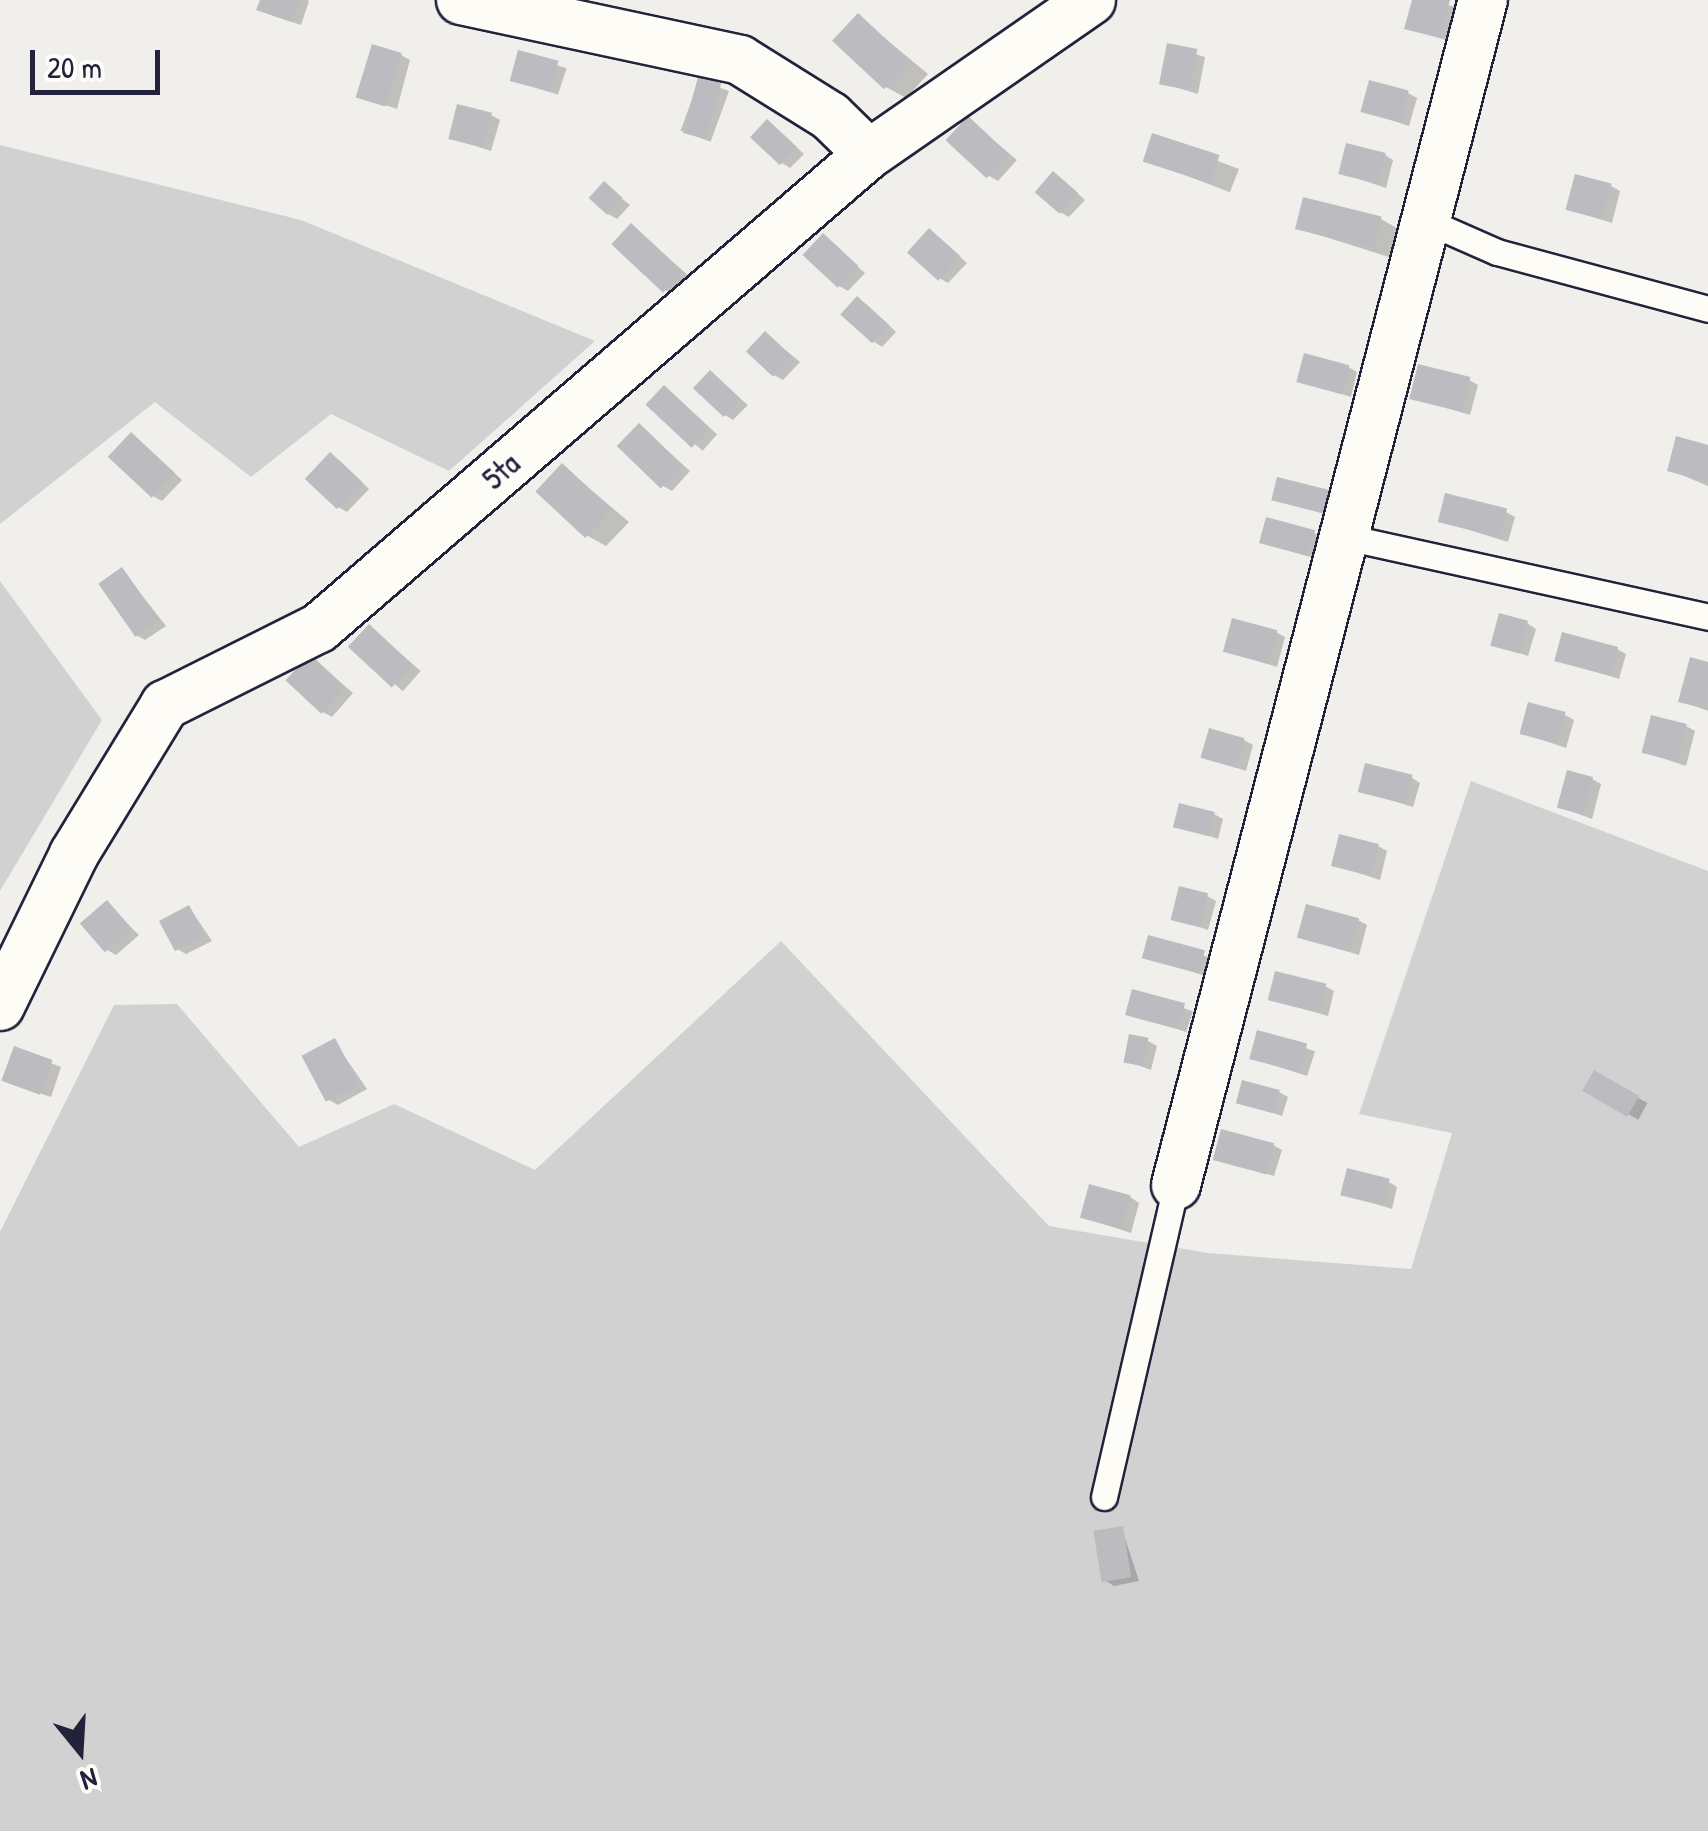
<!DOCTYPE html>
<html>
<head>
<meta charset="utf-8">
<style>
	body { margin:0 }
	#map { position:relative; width:1708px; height:1831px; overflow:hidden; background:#f0efec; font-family:"Patrick Hand",sans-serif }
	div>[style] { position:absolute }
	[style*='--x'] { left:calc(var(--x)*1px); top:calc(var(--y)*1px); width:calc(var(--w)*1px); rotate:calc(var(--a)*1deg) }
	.green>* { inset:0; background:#d2d1d1 }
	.shadow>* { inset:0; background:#0003; transform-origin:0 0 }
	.building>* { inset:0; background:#bcbcc0; transform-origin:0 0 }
	.roads { filter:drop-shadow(2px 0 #22223b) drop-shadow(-2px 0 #22223b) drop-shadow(0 2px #22223b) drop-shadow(0 -2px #22223b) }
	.lane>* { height:25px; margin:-12.5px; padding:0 12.5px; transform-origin:12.5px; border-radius:12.5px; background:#fdfcf7 }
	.street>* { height:48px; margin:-24px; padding:0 24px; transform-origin:24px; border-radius:24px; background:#fdfcf7 }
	span { translate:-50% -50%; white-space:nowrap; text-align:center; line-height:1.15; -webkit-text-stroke:10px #fdfcf7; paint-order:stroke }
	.street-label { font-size:32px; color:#22223b }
	.north { position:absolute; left:30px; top:1701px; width:100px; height:100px; -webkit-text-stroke:8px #fdfcf7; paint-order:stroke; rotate:162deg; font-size:28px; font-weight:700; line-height:40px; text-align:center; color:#22223b }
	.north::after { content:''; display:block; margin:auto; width:35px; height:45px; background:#22223b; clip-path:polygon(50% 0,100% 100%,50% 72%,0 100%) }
	.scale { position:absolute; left:30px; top:50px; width:130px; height:45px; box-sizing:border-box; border:5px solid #22223b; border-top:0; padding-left:12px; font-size:30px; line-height:35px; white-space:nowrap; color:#22223b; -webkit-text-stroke:8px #fdfcf7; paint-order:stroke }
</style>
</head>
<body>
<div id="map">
	<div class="green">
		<i style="clip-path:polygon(0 145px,301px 220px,595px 341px,449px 471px,331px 414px,251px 477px,155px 402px,0 524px)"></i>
		<i style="clip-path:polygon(0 581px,102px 720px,0 891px)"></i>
		<i style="clip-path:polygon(1471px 781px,1708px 871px,1708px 1831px,0 1831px,0 1232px,114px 1005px,177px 1004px,299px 1147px,394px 1104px,535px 1170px,781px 941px,1049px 1226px,1208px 1253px,1411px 1269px,1452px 1133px,1359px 1114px)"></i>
	</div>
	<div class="shadow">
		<i style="clip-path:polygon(262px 0,307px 0,309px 1px,301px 25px,268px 14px)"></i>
		<i style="clip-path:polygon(1415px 0,1458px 7px,1449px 41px,1407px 28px)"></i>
		<i style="clip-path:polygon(858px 16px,928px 74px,906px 98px,886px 87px)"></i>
		<i style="clip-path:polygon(1169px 46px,1205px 57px,1198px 94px,1162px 83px)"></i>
		<i style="left:520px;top:53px;width:49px;height:28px;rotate:18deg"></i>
		<i style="clip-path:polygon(401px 55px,410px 60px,397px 109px,361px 97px)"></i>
		<i style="left:699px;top:80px;width:32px;height:54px;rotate:20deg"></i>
		<i style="clip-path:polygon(1408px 93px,1417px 98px,1409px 126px,1363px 111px)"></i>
		<i style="clip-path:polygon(491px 115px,500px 120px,491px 151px,451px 138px)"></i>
		<i style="clip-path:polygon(969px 120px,1017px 160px,998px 181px,989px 176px)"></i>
		<i style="clip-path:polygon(776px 128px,804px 154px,790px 168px,782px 163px)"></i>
		<i style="left:1153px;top:136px;width:92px;height:25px;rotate:21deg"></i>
		<i style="clip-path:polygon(1385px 155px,1393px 160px,1386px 188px,1341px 173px)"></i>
		<i style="clip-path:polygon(1062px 179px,1085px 200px,1069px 217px,1060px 212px)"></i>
		<i style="clip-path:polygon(604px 184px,630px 205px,617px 219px,608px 214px)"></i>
		<i style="clip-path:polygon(1611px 186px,1620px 191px,1612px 223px,1568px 209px)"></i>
		<i style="clip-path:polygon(1381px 219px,1400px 230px,1392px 258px,1297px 228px)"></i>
		<i style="clip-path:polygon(632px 226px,691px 278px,674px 295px,665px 290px)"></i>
		<i style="clip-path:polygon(823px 236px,865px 273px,848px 291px,839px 286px)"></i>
		<i style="clip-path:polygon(938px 237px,967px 263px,948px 283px,939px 278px)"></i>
		<i style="clip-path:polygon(866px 304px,896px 332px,882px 347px,873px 341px)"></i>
		<i style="clip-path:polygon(766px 334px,800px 362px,783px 380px,774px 375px)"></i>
		<i style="clip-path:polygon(1348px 367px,1357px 372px,1351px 397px,1299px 381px)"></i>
		<i style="clip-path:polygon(710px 373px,748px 405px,733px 420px,725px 415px)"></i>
		<i style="clip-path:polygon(1469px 380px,1478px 385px,1470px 415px,1412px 397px)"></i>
		<i style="left:665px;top:389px;width:69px;height:22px;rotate:41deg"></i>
		<i style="clip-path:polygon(639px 426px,690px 471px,672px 491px,663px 486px)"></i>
		<i style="clip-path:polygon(132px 435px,182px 480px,162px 501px,153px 496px)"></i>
		<i style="clip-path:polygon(1708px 447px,1708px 486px,1670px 470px)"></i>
		<i style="clip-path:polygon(339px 460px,369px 489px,347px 512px,338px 507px)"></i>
		<i style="clip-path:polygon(563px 466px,629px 522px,606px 546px,586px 535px)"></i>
		<i style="clip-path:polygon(1328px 492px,1336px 497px,1331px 516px,1274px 499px)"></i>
		<i style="clip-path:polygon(1506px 512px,1515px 517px,1508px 542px,1440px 521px)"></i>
		<i style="clip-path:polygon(1314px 533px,1323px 538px,1317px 559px,1262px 542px)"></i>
		<i style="clip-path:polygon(122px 570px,166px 626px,145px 640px,136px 635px)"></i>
		<i style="clip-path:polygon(1527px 623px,1536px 629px,1528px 656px,1493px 645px)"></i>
		<i style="left:370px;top:627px;width:67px;height:27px;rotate:41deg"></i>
		<i style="clip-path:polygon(1276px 632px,1285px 637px,1277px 667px,1227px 651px)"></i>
		<i style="clip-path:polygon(1617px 649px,1626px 654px,1619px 679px,1557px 659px)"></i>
		<i style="clip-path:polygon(310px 657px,353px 693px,332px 717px,323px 712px)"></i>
		<i style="clip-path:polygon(1692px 660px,1708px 664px,1708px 711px,1681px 701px)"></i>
		<i style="clip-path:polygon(1565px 715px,1574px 720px,1566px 748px,1522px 733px)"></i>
		<i style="clip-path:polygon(1686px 726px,1695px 731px,1686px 766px,1644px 752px)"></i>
		<i style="clip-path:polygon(1244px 740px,1253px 745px,1246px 771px,1204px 757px)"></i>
		<i style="clip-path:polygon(1411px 777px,1420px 783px,1413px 807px,1361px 791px)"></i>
		<i style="clip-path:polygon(1592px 779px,1601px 784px,1592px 819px,1560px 807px)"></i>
		<i style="clip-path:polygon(1214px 814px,1223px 819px,1218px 839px,1176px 825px)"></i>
		<i style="clip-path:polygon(1378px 846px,1387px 851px,1380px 880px,1334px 865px)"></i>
		<i style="clip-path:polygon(1207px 896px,1216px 901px,1208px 930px,1173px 918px)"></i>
		<i style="clip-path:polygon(107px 904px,139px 935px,116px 955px,107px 950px)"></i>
		<i style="clip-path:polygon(189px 907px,212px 941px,186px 954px,177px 949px)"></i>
		<i style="clip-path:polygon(1358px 920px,1367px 925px,1359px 955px,1299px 937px)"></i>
		<i style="left:1150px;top:938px;width:66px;height:19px;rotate:18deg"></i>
		<i style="clip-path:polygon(1325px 986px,1334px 991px,1328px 1016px,1271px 999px)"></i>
		<i style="left:1134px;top:992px;width:62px;height:22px;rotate:18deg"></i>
		<i style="left:1259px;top:1033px;width:59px;height:26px;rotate:18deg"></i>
		<i style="clip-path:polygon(334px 1041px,367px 1089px,338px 1105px,329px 1100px)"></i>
		<i style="clip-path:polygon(1148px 1041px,1157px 1046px,1151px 1070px,1124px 1060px)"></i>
		<i style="clip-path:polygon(15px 1049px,61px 1067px,51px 1097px,14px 1085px)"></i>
		<i style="left:1595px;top:1074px;width:60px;height:19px;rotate:29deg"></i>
		<i style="clip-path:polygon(1279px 1092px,1288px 1097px,1282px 1116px,1239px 1102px)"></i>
		<i style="clip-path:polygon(1273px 1145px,1282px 1150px,1274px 1176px,1216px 1159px)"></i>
		<i style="clip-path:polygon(1389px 1182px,1397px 1187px,1392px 1209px,1343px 1193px)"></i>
		<i style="clip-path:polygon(1130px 1197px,1139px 1203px,1131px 1233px,1082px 1217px)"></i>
		<i style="clip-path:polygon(1122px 1529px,1139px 1581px,1114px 1586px,1104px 1580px)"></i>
	</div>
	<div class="building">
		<i style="clip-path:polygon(260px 0,299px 0,292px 22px,256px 10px)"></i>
		<i style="clip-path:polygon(1412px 0,1450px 0,1440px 38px,1404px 29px)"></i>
		<i style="left:858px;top:13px;width:71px;height:38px;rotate:43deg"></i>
		<i style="left:1167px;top:43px;width:31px;height:42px;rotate:11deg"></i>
		<i style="left:372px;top:44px;width:31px;height:56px;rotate:17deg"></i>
		<i style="left:518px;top:50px;width:42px;height:32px;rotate:15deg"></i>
		<i style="left:698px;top:77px;width:24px;height:58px;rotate:15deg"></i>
		<i style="left:1369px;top:80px;width:41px;height:33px;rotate:15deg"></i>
		<i style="left:457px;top:104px;width:36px;height:36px;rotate:14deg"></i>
		<i style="left:968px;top:116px;width:56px;height:33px;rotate:43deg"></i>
		<i style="left:767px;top:119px;width:41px;height:25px;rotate:43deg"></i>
		<i style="left:1152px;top:133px;width:71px;height:30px;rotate:18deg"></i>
		<i style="left:1346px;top:143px;width:41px;height:32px;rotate:14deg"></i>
		<i style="left:1053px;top:171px;width:33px;height:28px;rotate:41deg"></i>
		<i style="left:1575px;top:174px;width:38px;height:37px;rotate:15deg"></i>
		<i style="left:604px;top:181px;width:25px;height:23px;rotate:42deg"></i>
		<i style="left:1303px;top:197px;width:81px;height:33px;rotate:14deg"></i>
		<i style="left:631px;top:223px;width:71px;height:29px;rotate:43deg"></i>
		<i style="left:929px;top:228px;width:42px;height:33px;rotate:42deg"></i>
		<i style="left:823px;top:233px;width:48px;height:30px;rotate:43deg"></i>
		<i style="left:857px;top:296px;width:43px;height:25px;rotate:42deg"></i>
		<i style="left:765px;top:331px;width:37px;height:28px;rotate:43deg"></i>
		<i style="left:1304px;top:353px;width:47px;height:30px;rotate:15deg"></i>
		<i style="left:1418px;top:364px;width:54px;height:36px;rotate:14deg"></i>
		<i style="left:710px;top:370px;width:42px;height:25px;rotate:43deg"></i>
		<i style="left:664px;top:385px;width:63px;height:27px;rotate:43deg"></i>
		<i style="left:639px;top:423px;width:61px;height:32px;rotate:44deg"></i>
		<i style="left:131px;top:432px;width:60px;height:34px;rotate:43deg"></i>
		<i style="clip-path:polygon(1676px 436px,1708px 445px,1708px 482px,1667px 471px)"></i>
		<i style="left:330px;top:452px;width:44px;height:37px;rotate:43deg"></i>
		<i style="left:562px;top:463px;width:68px;height:39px;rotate:43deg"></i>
		<i style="left:1277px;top:477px;width:54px;height:24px;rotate:14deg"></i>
		<i style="left:1445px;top:493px;width:64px;height:30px;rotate:14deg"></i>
		<i style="left:1266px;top:517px;width:51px;height:27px;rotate:15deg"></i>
		<i style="left:122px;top:567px;width:65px;height:29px;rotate:55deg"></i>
		<i style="left:1499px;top:613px;width:30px;height:34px;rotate:15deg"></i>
		<i style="left:1232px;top:618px;width:47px;height:35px;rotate:15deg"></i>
		<i style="left:369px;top:624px;width:60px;height:31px;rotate:43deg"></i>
		<i style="left:1562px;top:632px;width:58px;height:30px;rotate:15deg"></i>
		<i style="left:310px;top:654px;width:49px;height:36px;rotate:43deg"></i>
		<i style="clip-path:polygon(1690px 657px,1708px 662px,1707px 709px,1678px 702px)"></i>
		<i style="left:1528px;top:702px;width:39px;height:33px;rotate:15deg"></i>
		<i style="left:1651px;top:715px;width:37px;height:39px;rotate:14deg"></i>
		<i style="left:1209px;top:728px;width:37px;height:31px;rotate:16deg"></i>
		<i style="left:1365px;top:763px;width:49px;height:30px;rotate:14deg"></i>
		<i style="left:1567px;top:770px;width:27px;height:39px;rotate:15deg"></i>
		<i style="left:1179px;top:803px;width:37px;height:25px;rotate:14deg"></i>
		<i style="left:1339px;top:834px;width:41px;height:33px;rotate:14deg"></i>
		<i style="left:1179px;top:886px;width:30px;height:35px;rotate:14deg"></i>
		<i style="left:107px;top:900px;width:38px;height:36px;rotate:49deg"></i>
		<i style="left:1306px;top:904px;width:55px;height:35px;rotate:15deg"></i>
		<i style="left:189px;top:905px;width:34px;height:34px;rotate:62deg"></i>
		<i style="left:1148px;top:935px;width:59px;height:24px;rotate:15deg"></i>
		<i style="left:1275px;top:971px;width:53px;height:30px;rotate:14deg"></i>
		<i style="left:1132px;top:989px;width:55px;height:27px;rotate:15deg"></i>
		<i style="left:1257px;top:1030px;width:52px;height:30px;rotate:15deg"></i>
		<i style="left:1129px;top:1034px;width:20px;height:29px;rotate:11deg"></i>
		<i style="left:335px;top:1038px;width:52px;height:38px;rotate:62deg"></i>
		<i style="left:14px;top:1046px;width:41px;height:37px;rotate:20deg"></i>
		<i style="left:1594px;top:1070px;width:52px;height:24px;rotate:30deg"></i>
		<i style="left:1242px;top:1080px;width:39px;height:24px;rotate:15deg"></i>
		<i style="left:1221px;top:1129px;width:55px;height:32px;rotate:15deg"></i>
		<i style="left:1347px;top:1168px;width:44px;height:28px;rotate:14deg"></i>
		<i style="left:1089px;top:1184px;width:43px;height:35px;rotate:15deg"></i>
		<i style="left:1123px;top:1526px;width:52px;height:30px;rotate:81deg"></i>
	</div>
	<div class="roads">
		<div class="lane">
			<i style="--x:1431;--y:223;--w:72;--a:23.7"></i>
			<i style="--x:1497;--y:252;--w:219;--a:15.1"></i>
			<i style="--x:1350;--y:538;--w:367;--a:12.4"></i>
			<i style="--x:1104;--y:1497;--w:320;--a:-77"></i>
		</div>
		<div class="street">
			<i style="--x:461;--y:0;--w:285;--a:12.1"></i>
			<i style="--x:740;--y:60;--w:106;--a:31.9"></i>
			<i style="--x:830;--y:116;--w:54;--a:44.3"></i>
			<i style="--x:0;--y:1006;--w:169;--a:-64"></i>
			<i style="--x:74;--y:854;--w:175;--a:-58.6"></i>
			<i style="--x:165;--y:705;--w:172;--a:-26.6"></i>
			<i style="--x:319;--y:628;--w:726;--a:-40.76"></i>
			<i style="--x:869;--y:154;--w:270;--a:-34.7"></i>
			<i style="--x:1176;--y:1185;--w:1224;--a:-75.48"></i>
		</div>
	</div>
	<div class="street-label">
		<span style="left:501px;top:471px;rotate:-41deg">5ta</span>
	</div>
	<div class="north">N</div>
	<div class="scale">20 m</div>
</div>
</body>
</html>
